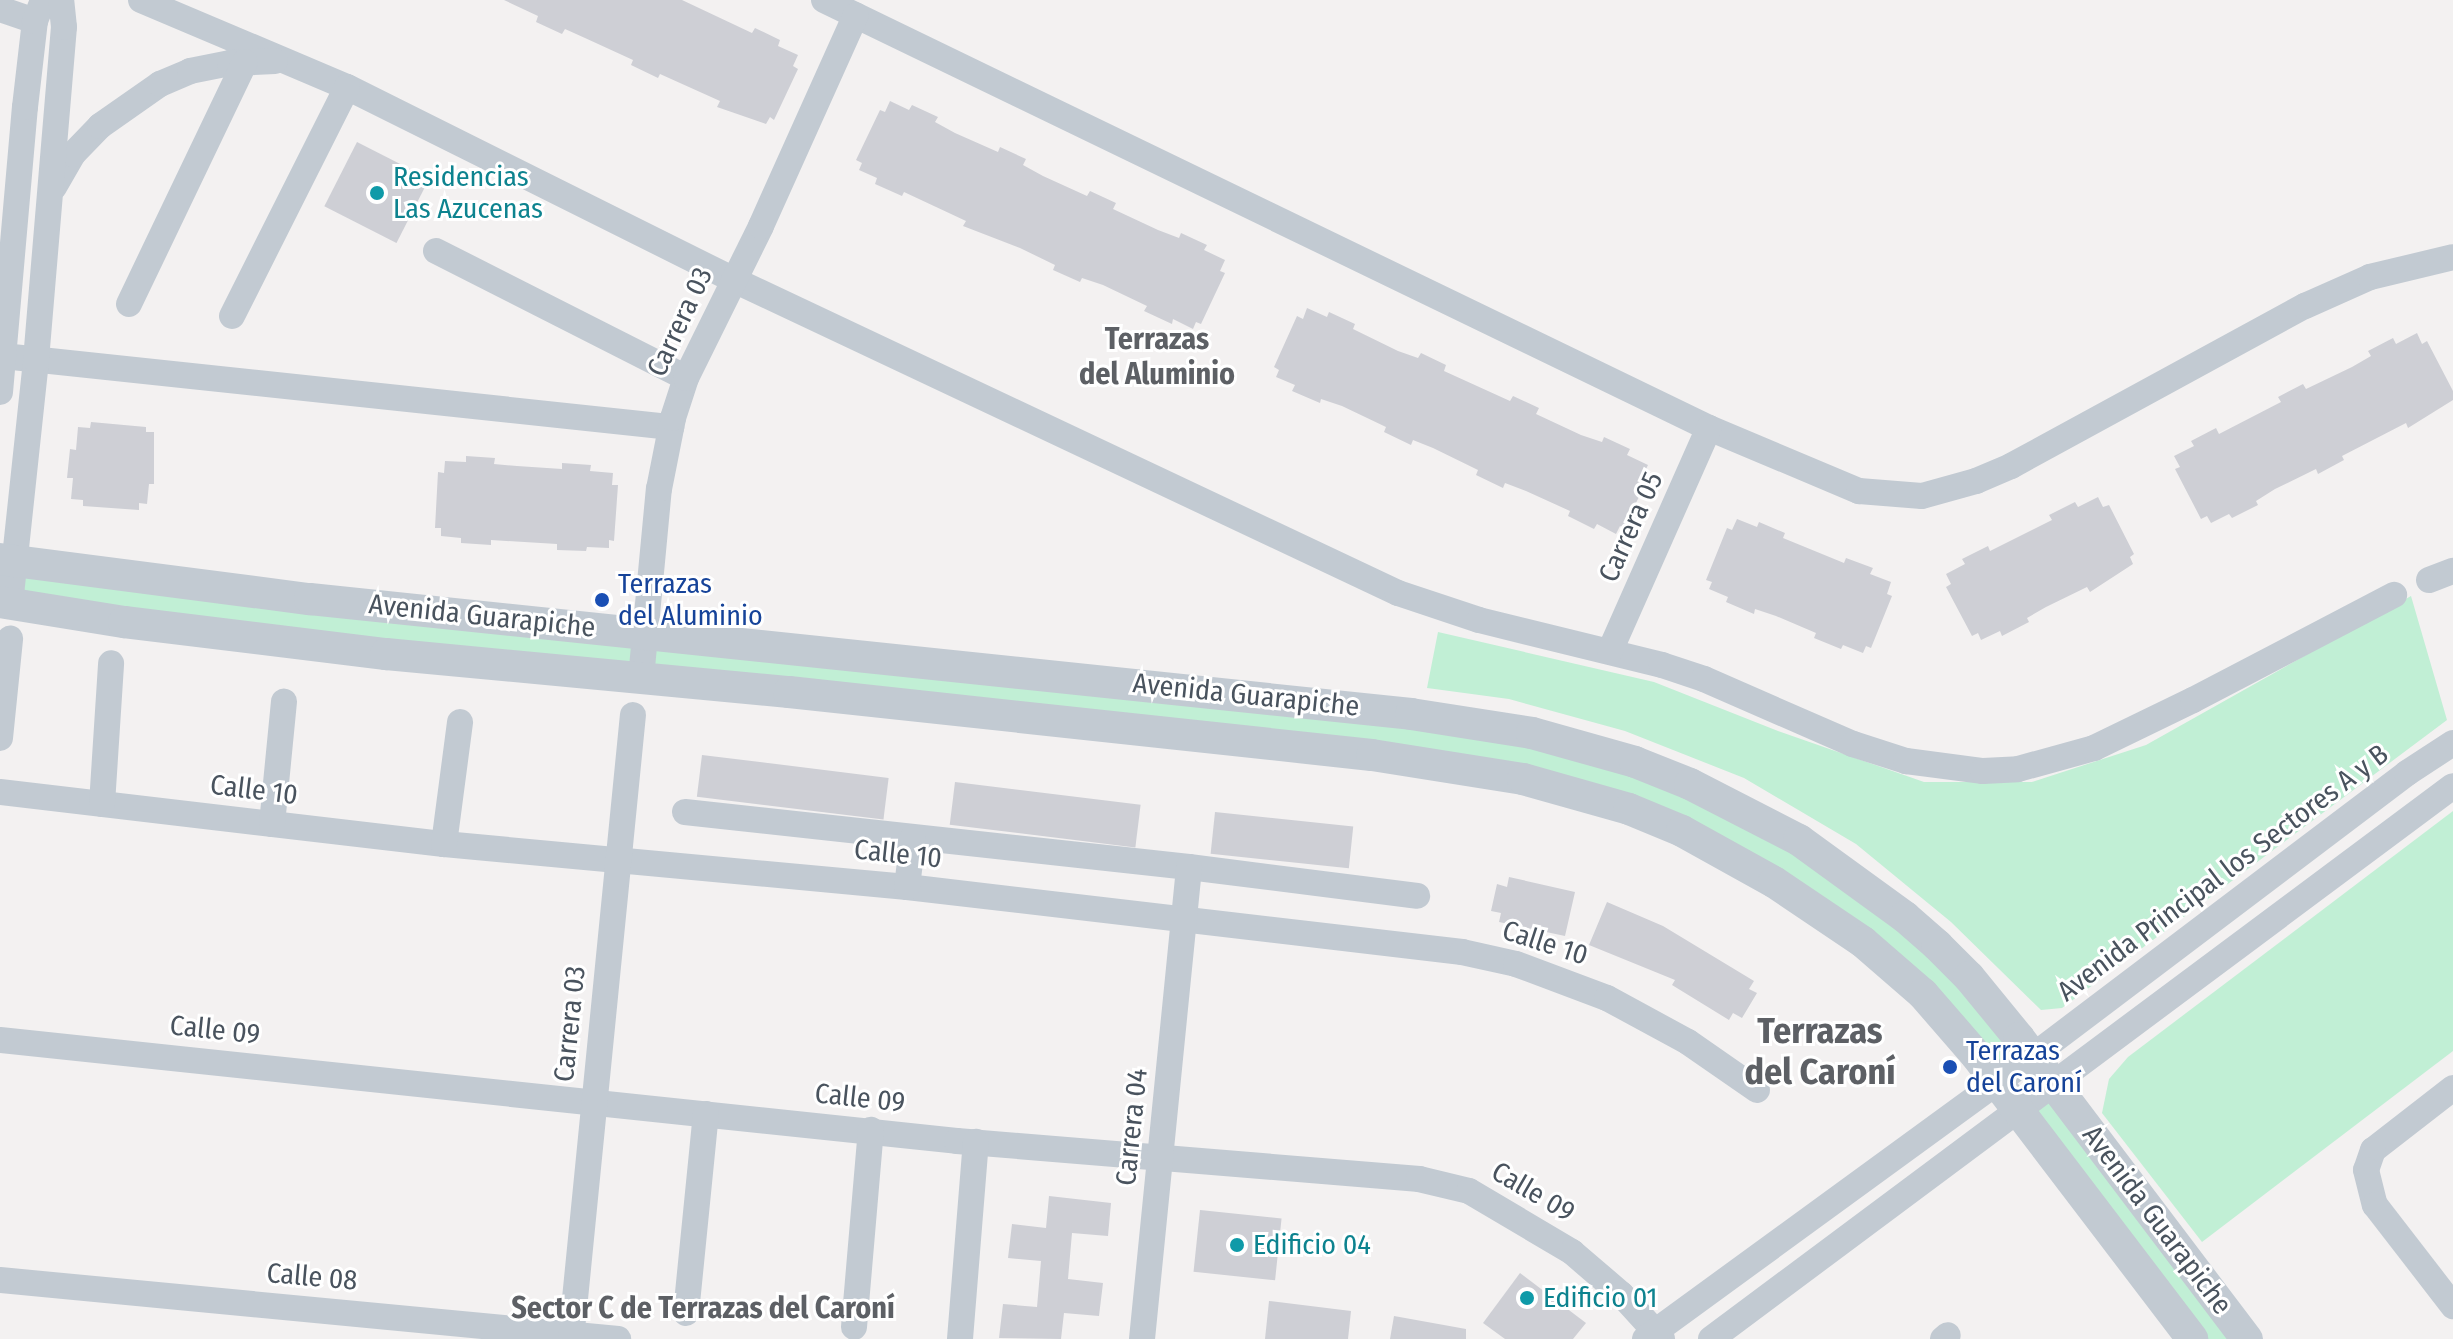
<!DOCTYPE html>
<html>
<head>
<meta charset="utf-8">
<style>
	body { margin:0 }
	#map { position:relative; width:2453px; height:1339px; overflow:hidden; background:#f3f1f1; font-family:"Fira Sans Condensed",sans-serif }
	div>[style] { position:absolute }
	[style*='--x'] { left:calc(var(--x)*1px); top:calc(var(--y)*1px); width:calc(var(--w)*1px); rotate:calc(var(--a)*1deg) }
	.green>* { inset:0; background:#c1efd5; transform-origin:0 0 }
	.building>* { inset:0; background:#cecfd5; transform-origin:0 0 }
	.minor>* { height:26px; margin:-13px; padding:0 13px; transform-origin:13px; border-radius:13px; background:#c2cad2 }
	.tertiary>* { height:32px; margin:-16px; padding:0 16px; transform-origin:16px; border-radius:16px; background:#c2cad2 }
	.dots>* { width:22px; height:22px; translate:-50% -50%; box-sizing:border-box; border:4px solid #fff; border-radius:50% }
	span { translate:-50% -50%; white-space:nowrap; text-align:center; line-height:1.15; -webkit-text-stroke:6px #fff; paint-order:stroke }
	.culture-label { font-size:28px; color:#0d838f }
	.left { translate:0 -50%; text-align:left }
	.street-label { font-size:28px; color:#49535e }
	.transit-label { font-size:28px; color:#164399 }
	.neighbourhood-label { font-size:30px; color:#5d6065; font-weight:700 }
	.district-label { font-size:36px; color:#5d6065; font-weight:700 }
</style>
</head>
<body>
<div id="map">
	<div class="green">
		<i style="clip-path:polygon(18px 562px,1582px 745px,1858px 882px,2033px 1056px,1997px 1082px,1863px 942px,1587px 796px,10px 604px)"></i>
		<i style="clip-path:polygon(2411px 596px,2447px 720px,2062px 1008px,2041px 1010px,1951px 922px,1856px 844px,1744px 778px,1625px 731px,1509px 699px,1427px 688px,1438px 632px,1654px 682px,1778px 731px,1924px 782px,2032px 782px,2146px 745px)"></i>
		<i style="clip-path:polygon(2453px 811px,2453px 1051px,2202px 1242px,2102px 1113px,2109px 1079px,2128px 1057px)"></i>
		<i style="left:2055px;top:1085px;width:318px;height:44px;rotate:53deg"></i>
	</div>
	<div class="building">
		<i style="clip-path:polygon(504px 0,682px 0,752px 33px,755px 28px,780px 40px,778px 46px,798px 55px,793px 66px,798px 69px,774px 120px,770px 117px,766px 124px,717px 107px,720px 101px,660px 74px,658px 78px,631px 65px,633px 60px,585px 38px,565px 29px,562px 34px,536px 22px,538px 16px)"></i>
		<i style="clip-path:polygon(890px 101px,909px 110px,912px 105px,938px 117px,935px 122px,955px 133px,998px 152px,1000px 147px,1026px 159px,1023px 165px,1043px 176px,1087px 196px,1090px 191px,1116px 203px,1113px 209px,1158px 230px,1179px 238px,1181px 233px,1207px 245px,1204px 250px,1225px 260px,1220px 271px,1225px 273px,1201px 324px,1196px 322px,1193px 329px,1173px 319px,1172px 324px,1144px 311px,1147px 306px,1103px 285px,1082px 278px,1080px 282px,1053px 270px,1055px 265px,1020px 248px,963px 226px,966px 221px,904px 192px,902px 196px,875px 184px,877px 178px,859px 170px,862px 163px,856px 160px,880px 110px,885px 112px)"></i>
		<i style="left:357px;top:142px;width:81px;height:72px;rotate:27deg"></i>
		<i style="clip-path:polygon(1307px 308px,1327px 317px,1329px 312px,1355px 324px,1353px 329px,1398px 351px,1418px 358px,1421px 353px,1446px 365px,1444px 371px,1510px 401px,1513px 396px,1539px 408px,1536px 414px,1581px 435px,1602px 442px,1604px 437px,1630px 449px,1627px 455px,1648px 465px,1643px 475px,1648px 478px,1624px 528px,1620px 526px,1616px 534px,1597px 524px,1594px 529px,1568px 516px,1570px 511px,1526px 491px,1505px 483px,1503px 488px,1476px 475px,1478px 470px,1433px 448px,1413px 440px,1411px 445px,1384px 432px,1386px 427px,1342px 406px,1321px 399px,1320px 403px,1292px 391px,1295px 385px,1276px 377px,1279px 370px,1274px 367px,1297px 316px,1303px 319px)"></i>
		<i style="clip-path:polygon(2417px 333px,2422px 344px,2427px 341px,2453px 391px,2453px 400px,2408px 428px,2406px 423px,2342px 456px,2344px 460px,2318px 474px,2316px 469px,2275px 489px,2256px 501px,2258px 505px,2232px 518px,2229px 514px,2211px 523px,2207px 516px,2201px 519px,2175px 469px,2180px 467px,2174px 456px,2194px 446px,2191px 441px,2216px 428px,2219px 434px,2281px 402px,2278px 397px,2303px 384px,2306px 389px,2352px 367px,2371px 356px,2368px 351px,2393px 338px,2396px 344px)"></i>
		<i style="clip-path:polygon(91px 422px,146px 427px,146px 432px,154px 432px,154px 484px,149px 484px,147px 504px,139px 503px,139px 510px,83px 506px,83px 500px,71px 499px,73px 478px,67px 478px,70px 449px,76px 450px,78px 427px,90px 428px)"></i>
		<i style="clip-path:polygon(466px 456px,495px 458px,494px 464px,517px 466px,562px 469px,562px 463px,591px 465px,590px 471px,613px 473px,612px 485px,618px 485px,614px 541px,609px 540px,609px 548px,587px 547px,586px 551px,557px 550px,557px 544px,491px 540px,491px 545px,461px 543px,461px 538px,441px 536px,441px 528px,435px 528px,438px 472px,444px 473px,445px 461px,466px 462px)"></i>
		<i style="clip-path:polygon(2098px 497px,2103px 507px,2109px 505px,2134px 554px,2130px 557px,2133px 564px,2090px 592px,2087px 587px,2046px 607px,2027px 618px,2029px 622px,2002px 636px,2000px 631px,1981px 640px,1978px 633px,1972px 636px,1946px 587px,1951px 584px,1946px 574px,1965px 564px,1962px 559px,1988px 546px,1990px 551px,2052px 520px,2049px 515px,2075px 502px,2078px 507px)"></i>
		<i style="clip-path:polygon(1737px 519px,1757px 527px,1759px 522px,1785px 533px,1783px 538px,1844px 563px,1846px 558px,1873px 568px,1870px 574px,1891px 582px,1887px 594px,1892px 596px,1871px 648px,1866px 646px,1863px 653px,1843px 645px,1841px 649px,1814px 638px,1816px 633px,1776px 616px,1755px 609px,1754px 614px,1726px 602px,1728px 597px,1709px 589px,1712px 582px,1706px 580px,1727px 528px,1732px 530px)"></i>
		<i style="left:702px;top:755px;width:188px;height:42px;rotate:7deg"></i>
		<i style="left:955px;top:782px;width:187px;height:43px;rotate:7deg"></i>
		<i style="left:1215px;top:812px;width:139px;height:42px;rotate:6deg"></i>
		<i style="clip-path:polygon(1509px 877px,1575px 892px,1565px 936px,1499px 922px,1501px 913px,1491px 911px,1497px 884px,1507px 887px)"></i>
		<i style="clip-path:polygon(1607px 902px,1663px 926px,1754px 981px,1749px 989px,1757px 993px,1742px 1018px,1733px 1013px,1729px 1020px,1672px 985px,1675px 980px,1589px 945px)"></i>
		<i style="clip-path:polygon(1049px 1196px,1111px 1203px,1108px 1236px,1072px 1233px,1068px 1279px,1103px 1283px,1099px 1316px,1064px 1313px,1061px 1339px,999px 1338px,1003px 1304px,1037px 1307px,1041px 1261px,1008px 1258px,1012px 1224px,1046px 1228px)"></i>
		<i style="left:1200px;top:1210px;width:82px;height:62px;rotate:6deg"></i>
		<i style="clip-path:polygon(1520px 1273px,1586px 1323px,1573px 1339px,1505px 1339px,1483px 1323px)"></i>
		<i style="clip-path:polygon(1269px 1301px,1351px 1311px,1348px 1339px,1265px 1339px)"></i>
		<i style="clip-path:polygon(1394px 1316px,1466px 1329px,1466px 1339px,1390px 1339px)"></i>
	</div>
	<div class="minor">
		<i style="--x:141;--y:0;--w:224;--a:22.9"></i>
		<i style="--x:347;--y:87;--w:432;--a:26.5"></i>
		<i style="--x:734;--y:280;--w:734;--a:25.24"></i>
		<i style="--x:1398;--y:593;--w:85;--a:18.4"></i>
		<i style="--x:1479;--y:620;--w:188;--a:13.8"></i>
		<i style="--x:1662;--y:665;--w:44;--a:18.4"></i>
		<i style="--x:1704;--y:679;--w:163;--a:23.6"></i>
		<i style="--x:1853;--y:744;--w:56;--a:17.8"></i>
		<i style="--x:1906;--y:761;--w:78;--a:7.4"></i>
		<i style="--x:1983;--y:771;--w:35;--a:-3"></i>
		<i style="--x:2018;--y:769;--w:79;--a:-15.4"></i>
		<i style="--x:2094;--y:748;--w:110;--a:-25.9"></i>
		<i style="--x:2193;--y:700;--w:227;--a:-27.6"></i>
		<i style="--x:824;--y:0;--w:983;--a:25.81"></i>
		<i style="--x:1709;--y:428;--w:163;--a:22.8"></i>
		<i style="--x:1859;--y:491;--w:63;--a:4.5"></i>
		<i style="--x:1922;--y:496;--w:56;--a:-15.5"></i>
		<i style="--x:1976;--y:481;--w:38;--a:-23"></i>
		<i style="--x:2011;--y:466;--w:335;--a:-28.6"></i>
		<i style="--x:2305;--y:306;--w:71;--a:-24"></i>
		<i style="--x:2370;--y:277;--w:85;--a:-13.5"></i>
		<i style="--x:0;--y:9;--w:37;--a:19"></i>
		<i style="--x:54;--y:187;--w:38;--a:-60"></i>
		<i style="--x:73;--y:154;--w:39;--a:-46"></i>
		<i style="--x:100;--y:126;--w:73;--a:-35"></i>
		<i style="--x:160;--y:84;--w:33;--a:-23"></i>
		<i style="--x:190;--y:71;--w:41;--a:-11.3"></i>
		<i style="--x:230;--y:63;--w:45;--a:-2.5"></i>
		<i style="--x:436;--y:251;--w:280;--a:26.9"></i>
		<i style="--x:129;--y:304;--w:268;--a:-64.4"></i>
		<i style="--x:232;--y:316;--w:256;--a:-63.3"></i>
		<i style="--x:3;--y:356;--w:672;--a:6.07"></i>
		<i style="--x:0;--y:392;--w:286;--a:-85"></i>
		<i style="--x:25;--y:107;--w:87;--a:-83.4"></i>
		<i style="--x:35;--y:21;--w:22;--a:-69"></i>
		<i style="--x:2429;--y:580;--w:26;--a:-21"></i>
		<i style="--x:10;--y:604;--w:245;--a:-83.9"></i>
		<i style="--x:36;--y:360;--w:334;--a:-85.2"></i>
		<i style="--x:64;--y:27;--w:27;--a:-96"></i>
		<i style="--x:1610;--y:651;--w:244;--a:-66.1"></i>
		<i style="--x:641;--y:678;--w:190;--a:-84.6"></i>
		<i style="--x:659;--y:489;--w:72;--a:-78.8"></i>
		<i style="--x:673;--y:418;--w:42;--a:-72"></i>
		<i style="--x:686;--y:378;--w:169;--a:-63.7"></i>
		<i style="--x:761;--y:226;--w:231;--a:-65.8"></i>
		<i style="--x:0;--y:738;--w:100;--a:-84.2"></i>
		<i style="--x:0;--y:792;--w:447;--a:6.7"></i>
		<i style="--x:444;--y:844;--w:465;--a:5.3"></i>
		<i style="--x:907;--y:887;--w:559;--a:6.68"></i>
		<i style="--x:1462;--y:952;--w:55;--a:12.5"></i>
		<i style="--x:1516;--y:964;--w:97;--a:20.5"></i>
		<i style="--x:1607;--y:998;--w:92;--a:28.5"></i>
		<i style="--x:1688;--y:1042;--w:84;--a:34.8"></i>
		<i style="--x:102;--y:804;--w:141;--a:-86.3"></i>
		<i style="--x:685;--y:812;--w:507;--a:6.23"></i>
		<i style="--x:1189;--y:867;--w:230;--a:7.2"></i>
		<i style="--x:272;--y:824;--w:123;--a:-84.4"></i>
		<i style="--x:444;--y:844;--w:123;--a:-82.5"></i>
		<i style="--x:907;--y:887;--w:50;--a:-83.2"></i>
		<i style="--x:0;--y:1040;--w:962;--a:6.02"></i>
		<i style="--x:957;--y:1141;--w:464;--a:4.7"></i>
		<i style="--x:1419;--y:1179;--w:51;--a:13.5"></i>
		<i style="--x:1469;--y:1191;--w:120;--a:30.6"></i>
		<i style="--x:1572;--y:1252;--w:65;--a:40.6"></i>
		<i style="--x:1621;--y:1294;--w:61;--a:47.7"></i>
		<i style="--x:2453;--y:1088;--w:101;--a:142.2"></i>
		<i style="--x:2373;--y:1150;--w:21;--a:109"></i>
		<i style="--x:2366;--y:1170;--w:36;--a:76"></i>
		<i style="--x:2375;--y:1205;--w:128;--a:52.3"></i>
		<i style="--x:0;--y:1280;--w:621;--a:5.45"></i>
		<i style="--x:686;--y:1313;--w:200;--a:-84.3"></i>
		<i style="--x:854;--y:1327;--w:198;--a:-85.1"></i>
		<i style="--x:571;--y:1339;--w:627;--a:-84.33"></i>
		<i style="--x:960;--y:1339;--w:198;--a:-85.4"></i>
		<i style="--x:1142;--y:1339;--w:474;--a:-84.3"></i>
		<i style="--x:1645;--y:1339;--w:480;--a:-36.1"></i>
		<i style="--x:2033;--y:1056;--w:469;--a:-37.1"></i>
		<i style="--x:2407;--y:773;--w:55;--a:-33.1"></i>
		<i style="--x:1711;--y:1339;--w:925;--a:-36.7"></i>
		<i style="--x:1943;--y:1339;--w:6;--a:-39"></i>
	</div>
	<div class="tertiary">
		<i style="--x:0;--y:559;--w:313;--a:7.4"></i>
		<i style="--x:310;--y:599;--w:1107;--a:5.96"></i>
		<i style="--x:1411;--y:714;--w:122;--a:8.9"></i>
		<i style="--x:1532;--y:733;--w:107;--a:15.7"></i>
		<i style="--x:1635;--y:762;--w:59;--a:21.8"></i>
		<i style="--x:1690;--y:784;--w:123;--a:27.2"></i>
		<i style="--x:1799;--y:840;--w:131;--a:36"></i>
		<i style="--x:1905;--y:917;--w:43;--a:41.2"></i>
		<i style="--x:1937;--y:945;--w:45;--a:45"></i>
		<i style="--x:1969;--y:977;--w:79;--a:50.7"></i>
		<i style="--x:2019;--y:1038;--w:378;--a:52.9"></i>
		<i style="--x:0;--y:602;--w:126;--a:9.2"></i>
		<i style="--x:124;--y:622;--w:264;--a:7"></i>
		<i style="--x:386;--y:654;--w:405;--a:5.4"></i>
		<i style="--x:789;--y:692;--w:586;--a:6.17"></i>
		<i style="--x:1372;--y:755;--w:153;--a:9"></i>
		<i style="--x:1523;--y:779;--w:110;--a:15.8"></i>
		<i style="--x:1629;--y:809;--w:57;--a:22.5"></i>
		<i style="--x:1682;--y:831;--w:105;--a:29"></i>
		<i style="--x:1774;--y:882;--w:107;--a:34"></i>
		<i style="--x:1863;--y:942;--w:79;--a:40.9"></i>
		<i style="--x:1923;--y:994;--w:81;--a:49"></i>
		<i style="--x:1976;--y:1055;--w:357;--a:52.7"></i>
	</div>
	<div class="dots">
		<i style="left:377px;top:193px;background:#0f9aa8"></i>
		<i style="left:602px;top:600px;background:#1a4fb4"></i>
		<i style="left:1950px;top:1067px;background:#1a4fb4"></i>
		<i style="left:1237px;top:1245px;background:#0f9aa8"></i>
		<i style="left:1527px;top:1298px;background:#0f9aa8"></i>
	</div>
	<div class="culture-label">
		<span class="left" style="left:393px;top:193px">Residencias<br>Las Azucenas</span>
		<span class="left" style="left:1253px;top:1245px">Edificio 04</span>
		<span class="left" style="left:1543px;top:1298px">Edificio 01</span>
	</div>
	<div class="street-label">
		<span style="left:680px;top:322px;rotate:-65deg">Carrera 03</span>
		<span style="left:1631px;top:527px;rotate:-66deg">Carrera 05</span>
		<span style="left:482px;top:616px;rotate:6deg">Avenida Guarapiche</span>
		<span style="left:1246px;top:695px;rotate:6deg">Avenida Guarapiche</span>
		<span style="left:254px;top:790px;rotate:7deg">Calle 10</span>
		<span style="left:898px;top:854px;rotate:6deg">Calle 10</span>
		<span style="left:2223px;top:873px;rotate:-37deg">Avenida Principal los Sectores A y B</span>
		<span style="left:1545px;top:943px;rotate:18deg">Calle 10</span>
		<span style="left:570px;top:1024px;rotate:-84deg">Carrera 03</span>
		<span style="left:215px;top:1030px;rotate:6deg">Calle 09</span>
		<span style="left:860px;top:1098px;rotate:6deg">Calle 09</span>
		<span style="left:1132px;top:1127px;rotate:-84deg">Carrera 04</span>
		<span style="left:1533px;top:1192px;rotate:30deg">Calle 09</span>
		<span style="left:2157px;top:1220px;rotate:53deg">Avenida Guarapiche</span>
		<span style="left:312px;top:1277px;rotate:5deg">Calle 08</span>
	</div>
	<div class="transit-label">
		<span class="left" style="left:618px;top:600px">Terrazas<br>del Aluminio</span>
		<span class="left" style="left:1966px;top:1067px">Terrazas<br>del Caroní</span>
	</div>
	<div class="neighbourhood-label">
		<span style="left:1157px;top:356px">Terrazas<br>del Aluminio</span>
		<span style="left:703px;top:1308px">Sector C de Terrazas del Caroní</span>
	</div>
	<div class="district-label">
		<span style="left:1820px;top:1052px">Terrazas<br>del Caroní</span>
	</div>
</div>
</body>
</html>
